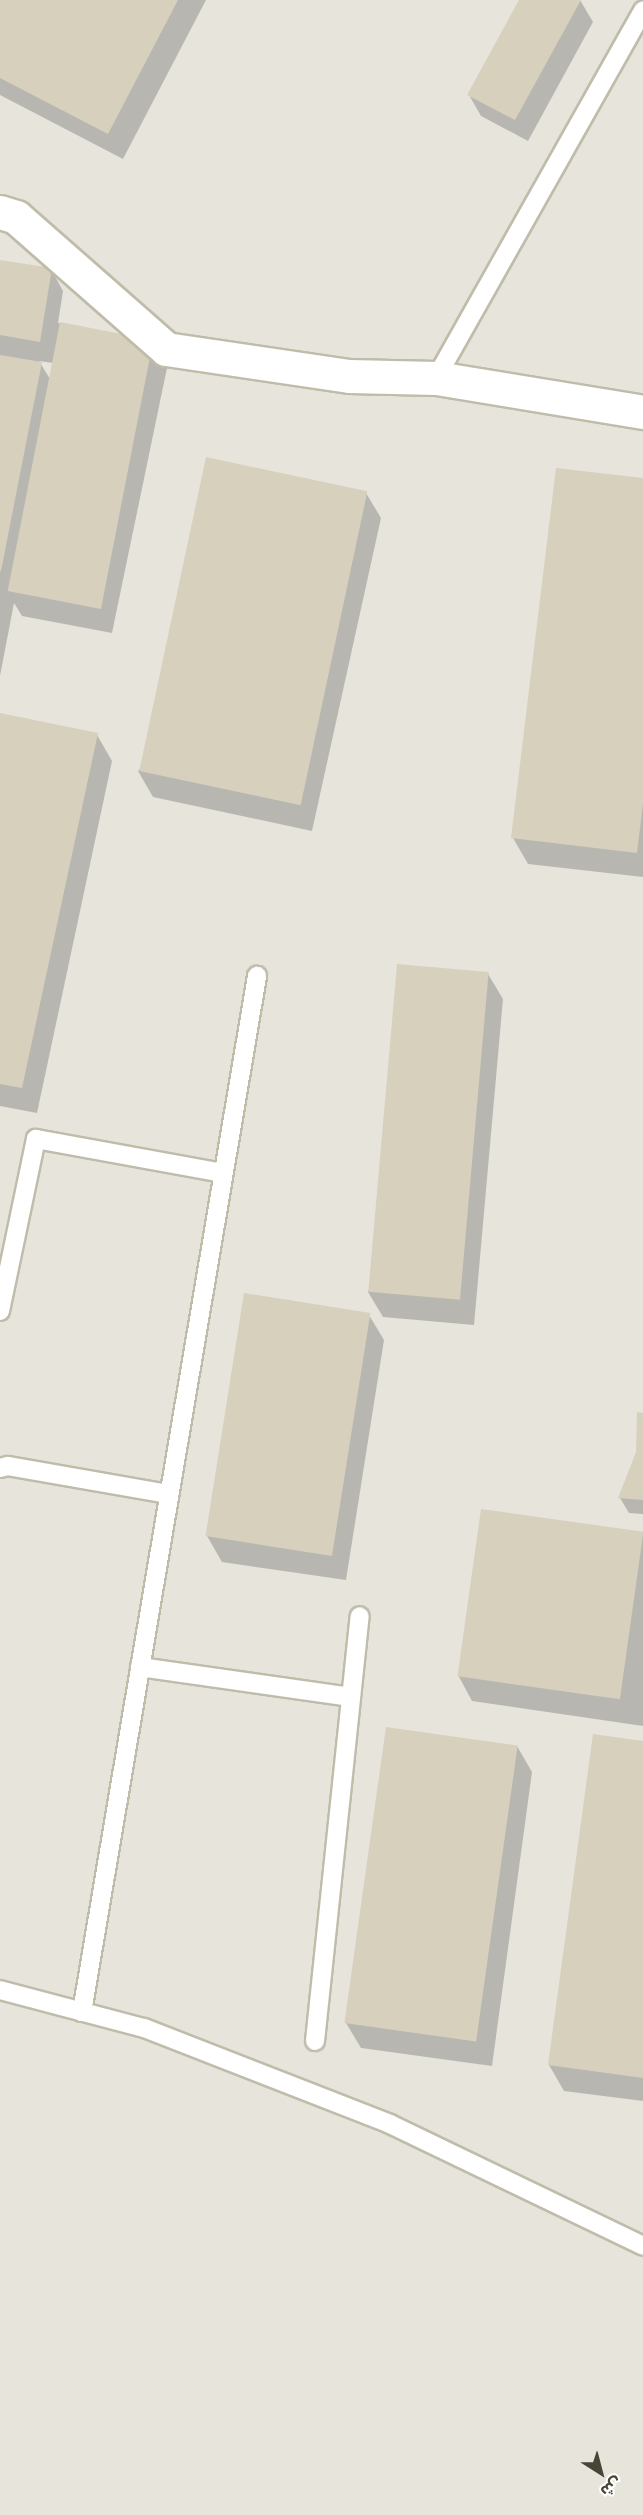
<!DOCTYPE html>
<html>
<head>
<meta charset="utf-8">
<style>
	body { margin:0 }
	#map { position:relative; width:643px; height:2515px; overflow:hidden; background:#f4f3e8; font-family:"Open Sans","Noto Sans Arabic",sans-serif }
	div>[style] { position:absolute }
	[style*='--x'] { left:calc(var(--x)*1px); top:calc(var(--y)*1px); width:calc(var(--w)*1px); rotate:calc(var(--a)*1deg) }
	.industrial>* { inset:0; background:#e7e4dc; transform-origin:0 0 }
	.shadow>* { inset:0; background:#0003 }
	.building>* { inset:0; background:#d6d0bd; transform-origin:0 0 }
	.roads { filter:drop-shadow(2px 0 #c0bcaa) drop-shadow(-2px 0 #c0bcaa) drop-shadow(0 2px #c0bcaa) drop-shadow(0 -2px #c0bcaa) }
	.service>* { height:18px; margin:-9px; padding:0 9px; transform-origin:9px; border-radius:9px; background:#fff }
	.minor>* { height:33px; margin:-16.5px; padding:0 16.5px; transform-origin:16.5px; border-radius:16.5px; background:#fff }
	span { translate:-50% -50%; white-space:nowrap; text-align:center; line-height:1.15; -webkit-text-stroke:4.5px #fff; paint-order:stroke }
	.north { position:absolute; left:571px; top:2443px; width:60px; height:60px; -webkit-text-stroke:4px #fff; paint-order:stroke; rotate:144deg; font-size:16px; font-weight:700; line-height:24px; text-align:center; color:#484436 }
	.north::after { content:''; display:block; margin:auto; width:21px; height:27px; background:#484436; clip-path:polygon(50% 0,100% 100%,50% 72%,0 100%) }
</style>
</head>
<body>
<div id="map">
	<div class="industrial">
		<i style="left:0;top:0;width:643px;height:2515px"></i>
	</div>
	<div class="shadow">
		<i style="clip-path:polygon(0 0,206px 0,123px 159px,0 95px)"></i>
		<i style="clip-path:polygon(521px 0,580px 0,593px 22px,528px 141px,481px 116px,469px 95px)"></i>
		<i style="clip-path:polygon(evenodd,0 261px,51px 269px,63px 291px,58px 323px,152px 342px,167px 368px,112px 633px,22px 616px,14px 603px,0 676px,0 261px,39px 361px,53px 363px,50px 379px,39px 361px)"></i>
		<i style="clip-path:polygon(643px 479px,643px 877px,528px 864px,513px 838px)"></i>
		<i style="clip-path:polygon(366px 493px,381px 518px,312px 831px,153px 797px,138px 771px)"></i>
		<i style="clip-path:polygon(0 715px,97px 735px,112px 761px,37px 1113px,0 1106px)"></i>
		<i style="clip-path:polygon(488px 974px,503px 999px,474px 1325px,383px 1317px,368px 1292px)"></i>
		<i style="clip-path:polygon(369px 1315px,384px 1340px,346px 1580px,222px 1562px,207px 1536px)"></i>
		<i style="clip-path:polygon(643px 1414px,643px 1514px,629px 1513px,620px 1498px,637px 1452px)"></i>
		<i style="clip-path:polygon(643px 1534px,643px 1726px,472px 1701px,458px 1675px)"></i>
		<i style="clip-path:polygon(643px 1742px,643px 2101px,564px 2091px,549px 2065px)"></i>
		<i style="clip-path:polygon(517px 1746px,532px 1772px,492px 2066px,361px 2048px,346px 2023px)"></i>
	</div>
	<div class="building">
		<i style="clip-path:polygon(0 0,178px 0,108px 134px,0 78px)"></i>
		<i style="clip-path:polygon(519px 0,581px 0,515px 120px,467px 95px)"></i>
		<i style="clip-path:polygon(0 260px,52px 268px,40px 342px,0 335px)"></i>
		<i style="left:60px;top:322px;width:95px;height:274px;rotate:11deg"></i>
		<i style="clip-path:polygon(0 355px,42px 362px,1px 571px,0 571px)"></i>
		<i style="left:206px;top:457px;width:165px;height:321px;rotate:12deg"></i>
		<i style="clip-path:polygon(556px 468px,643px 478px,643px 804px,637px 853px,511px 838px)"></i>
		<i style="clip-path:polygon(0 713px,98px 733px,22px 1088px,0 1084px)"></i>
		<i style="left:397px;top:964px;width:92px;height:329px;rotate:5deg"></i>
		<i style="left:244px;top:1293px;width:128px;height:246px;rotate:9deg"></i>
		<i style="clip-path:polygon(637px 1412px,643px 1413px,643px 1500px,618px 1498px,636px 1452px)"></i>
		<i style="left:481px;top:1509px;width:164px;height:169px;rotate:8deg"></i>
		<i style="left:386px;top:1727px;width:133px;height:299px;rotate:8deg"></i>
		<i style="clip-path:polygon(593px 1734px,643px 1741px,643px 2078px,548px 2065px)"></i>
	</div>
	<div class="roads">
		<div class="service">
			<i style="--x:436;--y:378;--w:422;--a:-60.6"></i>
			<i style="--x:0;--y:1311;--w:176;--a:-78.2"></i>
			<i style="--x:36;--y:1139;--w:190;--a:10.3"></i>
			<i style="--x:0;--y:1468;--w:8;--a:-14"></i>
			<i style="--x:8;--y:1466;--w:163;--a:9.9"></i>
			<i style="--x:140;--y:1667;--w:213;--a:8.1"></i>
			<i style="--x:0;--y:1990;--w:149;--a:14.8"></i>
			<i style="--x:144;--y:2028;--w:264;--a:21.3"></i>
			<i style="--x:390;--y:2124;--w:281;--a:25.7"></i>
			<i style="--x:82;--y:2012;--w:1051;--a:-80.41"></i>
			<i style="--x:315;--y:2041;--w:427;--a:-84"></i>
		</div>
		<div class="minor">
			<i style="--x:0;--y:212;--w:17;--a:17"></i>
			<i style="--x:16;--y:217;--w:200;--a:41.3"></i>
			<i style="--x:166;--y:349;--w:185;--a:8.4"></i>
			<i style="--x:349;--y:376;--w:87;--a:1.3"></i>
			<i style="--x:436;--y:378;--w:210;--a:9.3"></i>
		</div>
	</div>
	<div class="north">ش</div>
</div>
</body>
</html>
